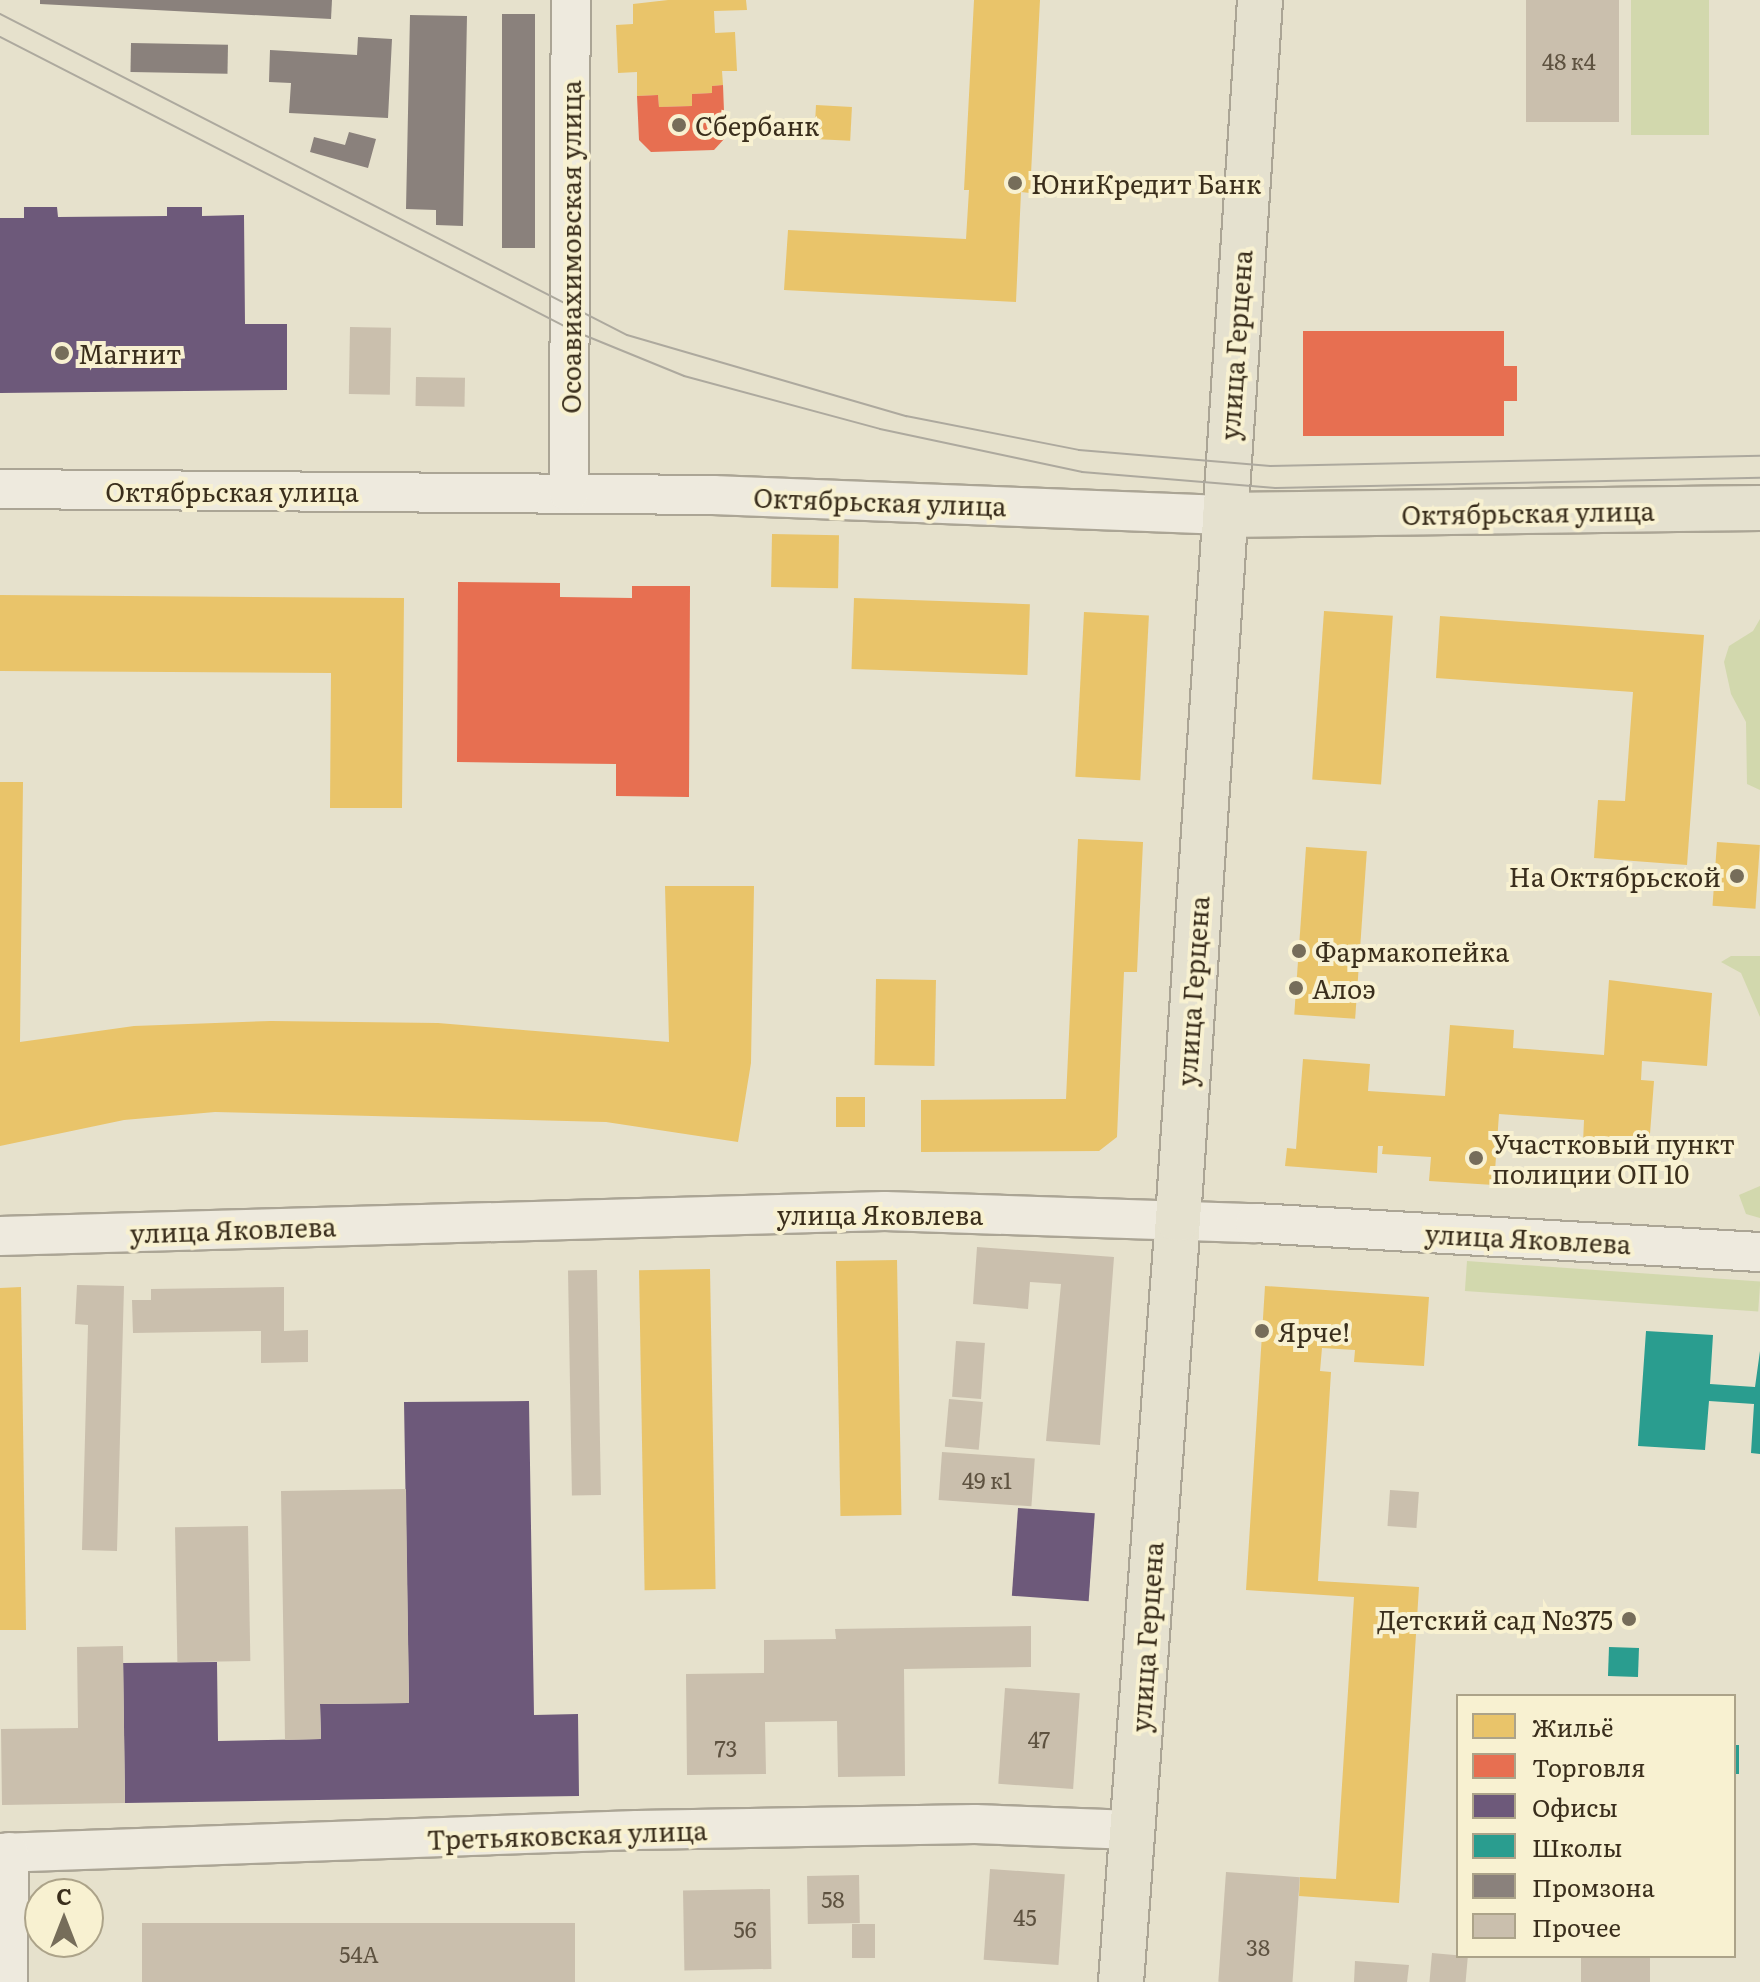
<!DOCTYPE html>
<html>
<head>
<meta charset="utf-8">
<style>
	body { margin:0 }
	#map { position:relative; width:1760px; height:1982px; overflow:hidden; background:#e6e1cc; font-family:Literata,serif }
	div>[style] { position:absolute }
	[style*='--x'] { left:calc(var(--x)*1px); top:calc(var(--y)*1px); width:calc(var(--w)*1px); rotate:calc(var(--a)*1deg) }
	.green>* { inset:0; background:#d2d8ad; transform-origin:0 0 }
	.homes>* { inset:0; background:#e9c46a; transform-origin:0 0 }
	.shops>* { inset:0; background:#e76f51 }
	.offices>* { inset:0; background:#6d597a; transform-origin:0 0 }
	.schools>* { inset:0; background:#2a9d8f; transform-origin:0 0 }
	.industry>* { inset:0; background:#8a817c; transform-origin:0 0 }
	.building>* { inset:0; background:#cabfad; transform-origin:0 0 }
	.roads { filter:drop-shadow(2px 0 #aba595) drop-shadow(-2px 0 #aba595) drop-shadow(0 2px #aba595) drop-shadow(0 -2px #aba595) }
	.minor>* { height:38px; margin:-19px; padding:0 19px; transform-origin:19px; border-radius:19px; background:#eeeade }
	.major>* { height:44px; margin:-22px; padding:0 22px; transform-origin:22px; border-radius:22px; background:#e5e1cf }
	.tram>* { height:2px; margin:-1px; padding:0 1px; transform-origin:1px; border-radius:1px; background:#ada99e }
	.dots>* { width:22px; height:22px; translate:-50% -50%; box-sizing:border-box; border:4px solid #f8f1d1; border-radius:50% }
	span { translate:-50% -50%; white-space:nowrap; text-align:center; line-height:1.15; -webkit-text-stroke:8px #f8f1d1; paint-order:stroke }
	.number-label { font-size:22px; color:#5e5240 }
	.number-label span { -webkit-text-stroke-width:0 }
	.poi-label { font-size:26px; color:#3a2e1c }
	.left { translate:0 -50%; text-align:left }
	.right { translate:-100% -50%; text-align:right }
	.street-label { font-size:26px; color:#3a2e1c }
	.legend { position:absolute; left:1456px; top:1694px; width:280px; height:264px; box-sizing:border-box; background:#f8f1d1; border:2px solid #aca389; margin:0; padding:10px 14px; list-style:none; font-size:24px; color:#3a2e1c }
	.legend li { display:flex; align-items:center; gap:16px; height:40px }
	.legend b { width:40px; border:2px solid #aca389 }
	.north { position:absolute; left:24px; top:1878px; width:80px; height:80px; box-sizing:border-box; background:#f8f1d1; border:2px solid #aca389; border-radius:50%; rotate:0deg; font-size:22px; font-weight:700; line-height:32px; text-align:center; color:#3a2e1c }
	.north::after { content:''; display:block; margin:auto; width:28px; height:36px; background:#766d5a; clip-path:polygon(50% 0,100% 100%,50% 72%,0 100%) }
</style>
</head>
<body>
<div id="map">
	<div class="green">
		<i style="left:1631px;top:0;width:78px;height:135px"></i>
		<i style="clip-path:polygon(1760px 619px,1760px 790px,1747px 784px,1746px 722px,1731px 694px,1724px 662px,1729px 646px,1753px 631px)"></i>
		<i style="clip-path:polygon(1731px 956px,1760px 956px,1760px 1017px,1741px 973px,1721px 962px)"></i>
		<i style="clip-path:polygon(1760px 1186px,1760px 1218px,1746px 1214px,1739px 1195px)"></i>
		<i style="left:1467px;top:1261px;width:294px;height:30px;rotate:4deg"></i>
	</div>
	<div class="homes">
		<i style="clip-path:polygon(668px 0,746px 0,747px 10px,714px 11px,715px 33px,735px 32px,737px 71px,722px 71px,723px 85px,712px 86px,712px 93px,692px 94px,692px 106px,659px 107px,658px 95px,637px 96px,637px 72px,618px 73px,616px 25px,633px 24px,633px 4px)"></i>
		<i style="clip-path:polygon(974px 0,1040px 0,1030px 193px,1021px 192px,1016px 302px,784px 290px,788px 230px,966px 239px,969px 190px,964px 190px)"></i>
		<i style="left:816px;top:105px;width:36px;height:34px;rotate:3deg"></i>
		<i style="left:772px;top:534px;width:67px;height:53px;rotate:1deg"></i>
		<i style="clip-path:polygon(0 595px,404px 598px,402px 808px,330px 808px,331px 673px,0 671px)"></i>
		<i style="left:854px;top:598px;width:176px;height:71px;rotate:2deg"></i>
		<i style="left:1324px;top:611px;width:69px;height:169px;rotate:4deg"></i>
		<i style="left:1084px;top:612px;width:65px;height:165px;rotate:3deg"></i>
		<i style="clip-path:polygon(1440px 616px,1704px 635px,1687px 865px,1594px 858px,1598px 800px,1625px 801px,1633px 692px,1436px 678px)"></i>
		<i style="clip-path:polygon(0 782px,23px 782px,20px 1042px,134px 1026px,271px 1021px,438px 1023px,669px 1042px,665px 886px,754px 886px,751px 1063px,738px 1142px,606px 1122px,215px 1112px,124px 1120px,0 1146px)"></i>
		<i style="clip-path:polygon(1078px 839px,1143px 842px,1137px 972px,1124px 972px,1117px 1137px,1099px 1151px,921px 1152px,921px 1100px,1066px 1099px)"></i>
		<i style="left:1717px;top:842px;width:43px;height:64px;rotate:4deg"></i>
		<i style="left:1306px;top:847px;width:61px;height:168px;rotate:4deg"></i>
		<i style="left:876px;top:979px;width:60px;height:86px;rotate:1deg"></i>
		<i style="clip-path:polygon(1609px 980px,1712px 993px,1707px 1066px,1642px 1061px,1641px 1080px,1654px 1081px,1649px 1147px,1583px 1143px,1584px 1120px,1499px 1114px,1494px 1185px,1429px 1181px,1431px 1157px,1382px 1154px,1383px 1146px,1378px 1146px,1377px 1173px,1285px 1166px,1287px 1148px,1296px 1149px,1303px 1059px,1370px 1064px,1368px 1091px,1445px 1096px,1450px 1025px,1514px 1030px,1513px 1048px,1604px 1055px)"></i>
		<i style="left:836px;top:1097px;width:29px;height:30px"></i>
		<i style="left:897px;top:1260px;width:255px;height:61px;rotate:89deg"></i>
		<i style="left:710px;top:1269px;width:320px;height:71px;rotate:89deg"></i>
		<i style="clip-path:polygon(1265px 1286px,1429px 1297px,1424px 1366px,1354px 1362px,1355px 1350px,1322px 1348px,1320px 1371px,1331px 1372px,1318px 1581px,1419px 1587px,1399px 1903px,1299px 1896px,1300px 1877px,1336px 1879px,1354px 1597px,1246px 1590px)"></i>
		<i style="clip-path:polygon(21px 1287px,26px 1630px,0 1630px,0 1288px)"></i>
	</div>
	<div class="shops">
		<i style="clip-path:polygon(723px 85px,725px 138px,714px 150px,651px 152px,639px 140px,637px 96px,658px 95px,659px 107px,692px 106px,692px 94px,712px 93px,712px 86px)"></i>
		<i style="clip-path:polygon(1303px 331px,1504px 331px,1504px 366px,1517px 366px,1517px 401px,1504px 401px,1504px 436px,1303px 436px)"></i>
		<i style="clip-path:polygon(458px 582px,560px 583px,560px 597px,632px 598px,632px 586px,690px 586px,689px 797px,616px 796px,616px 764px,457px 762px)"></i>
	</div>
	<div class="offices">
		<i style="clip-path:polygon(24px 207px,57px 207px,58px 217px,167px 216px,167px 207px,202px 207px,202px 216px,244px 215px,245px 324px,287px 324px,287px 390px,0 393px,0 218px,24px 218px)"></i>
		<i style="clip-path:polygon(529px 1401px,534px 1715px,578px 1714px,579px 1796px,125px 1803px,123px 1663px,217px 1662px,218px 1741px,321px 1739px,320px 1704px,409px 1703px,404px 1402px)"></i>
		<i style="left:1018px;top:1508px;width:77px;height:88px;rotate:4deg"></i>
	</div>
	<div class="schools">
		<i style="clip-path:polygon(1646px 1331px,1713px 1335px,1710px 1384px,1755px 1387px,1760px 1351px,1760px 1454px,1751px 1453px,1754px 1404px,1709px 1401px,1705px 1450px,1638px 1446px)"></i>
		<i style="left:1609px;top:1647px;width:30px;height:29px;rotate:2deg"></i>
		<i style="left:1734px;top:1745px;width:5px;height:29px"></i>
	</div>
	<div class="industry">
		<i style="clip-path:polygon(40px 0,332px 0,331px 19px,40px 4px)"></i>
		<i style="left:502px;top:14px;width:33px;height:234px"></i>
		<i style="clip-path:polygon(410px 15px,467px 16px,463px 226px,436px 225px,436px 210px,406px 209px)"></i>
		<i style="clip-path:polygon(358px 37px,392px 39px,388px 118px,289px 113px,291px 83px,269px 82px,270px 50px,357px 55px)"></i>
		<i style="left:131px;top:43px;width:97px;height:29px;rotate:1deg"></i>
		<i style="clip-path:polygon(349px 132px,376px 139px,368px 168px,310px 152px,314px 137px,345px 145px)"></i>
	</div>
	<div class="building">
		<i style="left:1526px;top:0;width:93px;height:122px"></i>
		<i style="left:350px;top:327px;width:41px;height:67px;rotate:1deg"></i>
		<i style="left:416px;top:377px;width:49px;height:29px;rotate:1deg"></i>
		<i style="clip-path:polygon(977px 1247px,1114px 1257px,1100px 1445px,1046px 1441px,1061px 1284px,1030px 1282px,1028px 1309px,973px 1304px)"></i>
		<i style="left:597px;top:1270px;width:225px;height:29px;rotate:89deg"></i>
		<i style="clip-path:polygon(77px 1285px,124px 1286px,117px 1551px,82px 1550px,88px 1325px,75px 1324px)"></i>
		<i style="clip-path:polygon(284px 1287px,284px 1331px,308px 1330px,308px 1362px,261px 1363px,261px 1331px,133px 1333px,132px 1300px,151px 1300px,151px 1289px)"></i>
		<i style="left:956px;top:1341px;width:29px;height:56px;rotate:4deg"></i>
		<i style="left:949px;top:1399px;width:34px;height:48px;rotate:5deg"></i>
		<i style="left:942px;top:1452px;width:93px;height:48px;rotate:4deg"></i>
		<i style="clip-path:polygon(406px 1489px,409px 1703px,320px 1704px,321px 1739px,285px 1740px,281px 1491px)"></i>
		<i style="left:1390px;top:1490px;width:29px;height:36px;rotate:4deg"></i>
		<i style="left:248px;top:1526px;width:135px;height:73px;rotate:89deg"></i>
		<i style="clip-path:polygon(1031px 1626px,1031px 1667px,904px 1669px,905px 1776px,838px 1777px,837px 1721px,765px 1722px,766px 1774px,687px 1775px,686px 1674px,764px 1673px,764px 1640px,836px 1639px,835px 1629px)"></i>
		<i style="clip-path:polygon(123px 1646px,125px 1803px,2px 1805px,1px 1729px,78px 1728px,77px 1647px)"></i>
		<i style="left:1005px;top:1688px;width:75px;height:96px;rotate:4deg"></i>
		<i style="left:990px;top:1869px;width:75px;height:91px;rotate:4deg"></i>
		<i style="left:1226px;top:1872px;width:74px;height:110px;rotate:4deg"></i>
		<i style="left:859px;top:1875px;width:48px;height:52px;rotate:89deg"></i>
		<i style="left:770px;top:1889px;width:80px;height:87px;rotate:89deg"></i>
		<i style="left:575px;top:1923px;width:59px;height:433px;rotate:90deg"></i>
		<i style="left:875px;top:1924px;width:34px;height:23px;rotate:90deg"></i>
		<i style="left:1432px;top:1953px;width:36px;height:29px;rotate:5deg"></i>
		<i style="left:1581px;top:1956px;width:69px;height:26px"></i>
		<i style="clip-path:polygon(1355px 1961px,1409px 1965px,1407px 1982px,1354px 1982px)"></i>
	</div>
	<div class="roads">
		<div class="minor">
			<i style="--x:0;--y:489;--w:713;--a:0.48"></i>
			<i style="--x:713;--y:495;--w:512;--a:2.24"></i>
			<i style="--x:569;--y:493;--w:493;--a:-89.8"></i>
			<i style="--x:0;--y:1236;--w:885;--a:-1.62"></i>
			<i style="--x:885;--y:1211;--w:370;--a:1.9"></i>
			<i style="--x:1255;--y:1223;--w:506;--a:3.29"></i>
			<i style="--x:0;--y:1853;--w:637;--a:-2.07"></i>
			<i style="--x:637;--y:1830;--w:338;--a:-1"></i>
			<i style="--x:975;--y:1824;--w:158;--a:2.2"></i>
			<i style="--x:8;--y:1982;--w:130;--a:-89.6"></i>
		</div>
		<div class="major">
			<i style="--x:1225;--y:515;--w:535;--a:-0.75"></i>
			<i style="--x:1121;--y:1982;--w:765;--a:-85.73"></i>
			<i style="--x:1178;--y:1219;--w:1222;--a:-86.15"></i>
		</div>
	</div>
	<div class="tram">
		<i style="--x:0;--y:14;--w:704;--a:27.11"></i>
		<i style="--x:627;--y:335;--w:291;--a:16.2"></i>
		<i style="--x:906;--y:416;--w:176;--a:11.1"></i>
		<i style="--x:1079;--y:450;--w:192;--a:4.8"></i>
		<i style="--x:1270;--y:466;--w:490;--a:-1.2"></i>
		<i style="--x:0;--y:37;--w:645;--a:27.12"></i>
		<i style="--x:574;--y:331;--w:119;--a:22.2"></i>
		<i style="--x:684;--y:376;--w:203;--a:15.1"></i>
		<i style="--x:880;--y:429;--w:207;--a:12"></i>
		<i style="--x:1082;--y:472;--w:194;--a:4.7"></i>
		<i style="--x:1275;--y:488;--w:485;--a:-1.2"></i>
	</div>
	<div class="dots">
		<i style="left:679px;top:125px;background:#766d5a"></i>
		<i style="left:1015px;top:183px;background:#766d5a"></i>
		<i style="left:62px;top:353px;background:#766d5a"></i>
		<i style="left:1737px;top:876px;background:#766d5a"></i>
		<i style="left:1299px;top:951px;background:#766d5a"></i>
		<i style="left:1296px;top:988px;background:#766d5a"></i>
		<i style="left:1476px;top:1158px;background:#766d5a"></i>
		<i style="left:1262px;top:1331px;background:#766d5a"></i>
		<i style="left:1629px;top:1619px;background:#766d5a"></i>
	</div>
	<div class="number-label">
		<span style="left:1569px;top:61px">48 к4</span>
		<span style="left:987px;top:1480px">49 к1</span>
		<span style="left:1039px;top:1739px">47</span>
		<span style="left:726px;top:1748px">73</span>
		<span style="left:833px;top:1899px">58</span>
		<span style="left:1025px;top:1917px">45</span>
		<span style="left:745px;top:1929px">56</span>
		<span style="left:1258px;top:1947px">38</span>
		<span style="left:359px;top:1954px">54А</span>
	</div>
	<div class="poi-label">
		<span class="left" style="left:695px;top:125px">Сбербанк</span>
		<span class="left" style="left:1031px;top:183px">ЮниКредит Банк</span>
		<span class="left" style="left:78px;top:353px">Магнит</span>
		<span class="right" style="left:1721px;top:876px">На Октябрьской</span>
		<span class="left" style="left:1315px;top:951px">Фармакопейка</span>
		<span class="left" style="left:1312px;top:988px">Алоэ</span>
		<span class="left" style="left:1492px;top:1158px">Участковый пункт<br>полиции ОП 10</span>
		<span class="left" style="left:1278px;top:1331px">Ярче!</span>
		<span class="right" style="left:1613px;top:1619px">Детский сад №375</span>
	</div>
	<div class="street-label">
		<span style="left:570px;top:247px;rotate:-90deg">Осоавиахимовская улица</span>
		<span style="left:1235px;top:345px;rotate:-86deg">улица Герцена</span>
		<span style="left:232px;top:491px">Октябрьская улица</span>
		<span style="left:880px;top:501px;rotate:2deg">Октябрьская улица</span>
		<span style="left:1528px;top:512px;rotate:-1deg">Октябрьская улица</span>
		<span style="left:1192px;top:991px;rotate:-86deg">улица Герцена</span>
		<span style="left:880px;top:1214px">улица Яковлева</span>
		<span style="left:233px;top:1229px;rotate:-2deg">улица Яковлева</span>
		<span style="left:1528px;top:1238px;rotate:3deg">улица Яковлева</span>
		<span style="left:1146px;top:1637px;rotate:-86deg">улица Герцена</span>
		<span style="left:567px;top:1834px;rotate:-2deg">Третьяковская улица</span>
	</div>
	<ul class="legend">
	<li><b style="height:22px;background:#e9c46a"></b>Жильё</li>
	<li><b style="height:22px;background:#e76f51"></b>Торговля</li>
	<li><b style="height:22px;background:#6d597a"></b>Офисы</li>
	<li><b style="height:22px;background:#2a9d8f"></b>Школы</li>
	<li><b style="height:22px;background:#8a817c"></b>Промзона</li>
	<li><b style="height:22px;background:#cabfad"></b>Прочее</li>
	</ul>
	<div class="north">С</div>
</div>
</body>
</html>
